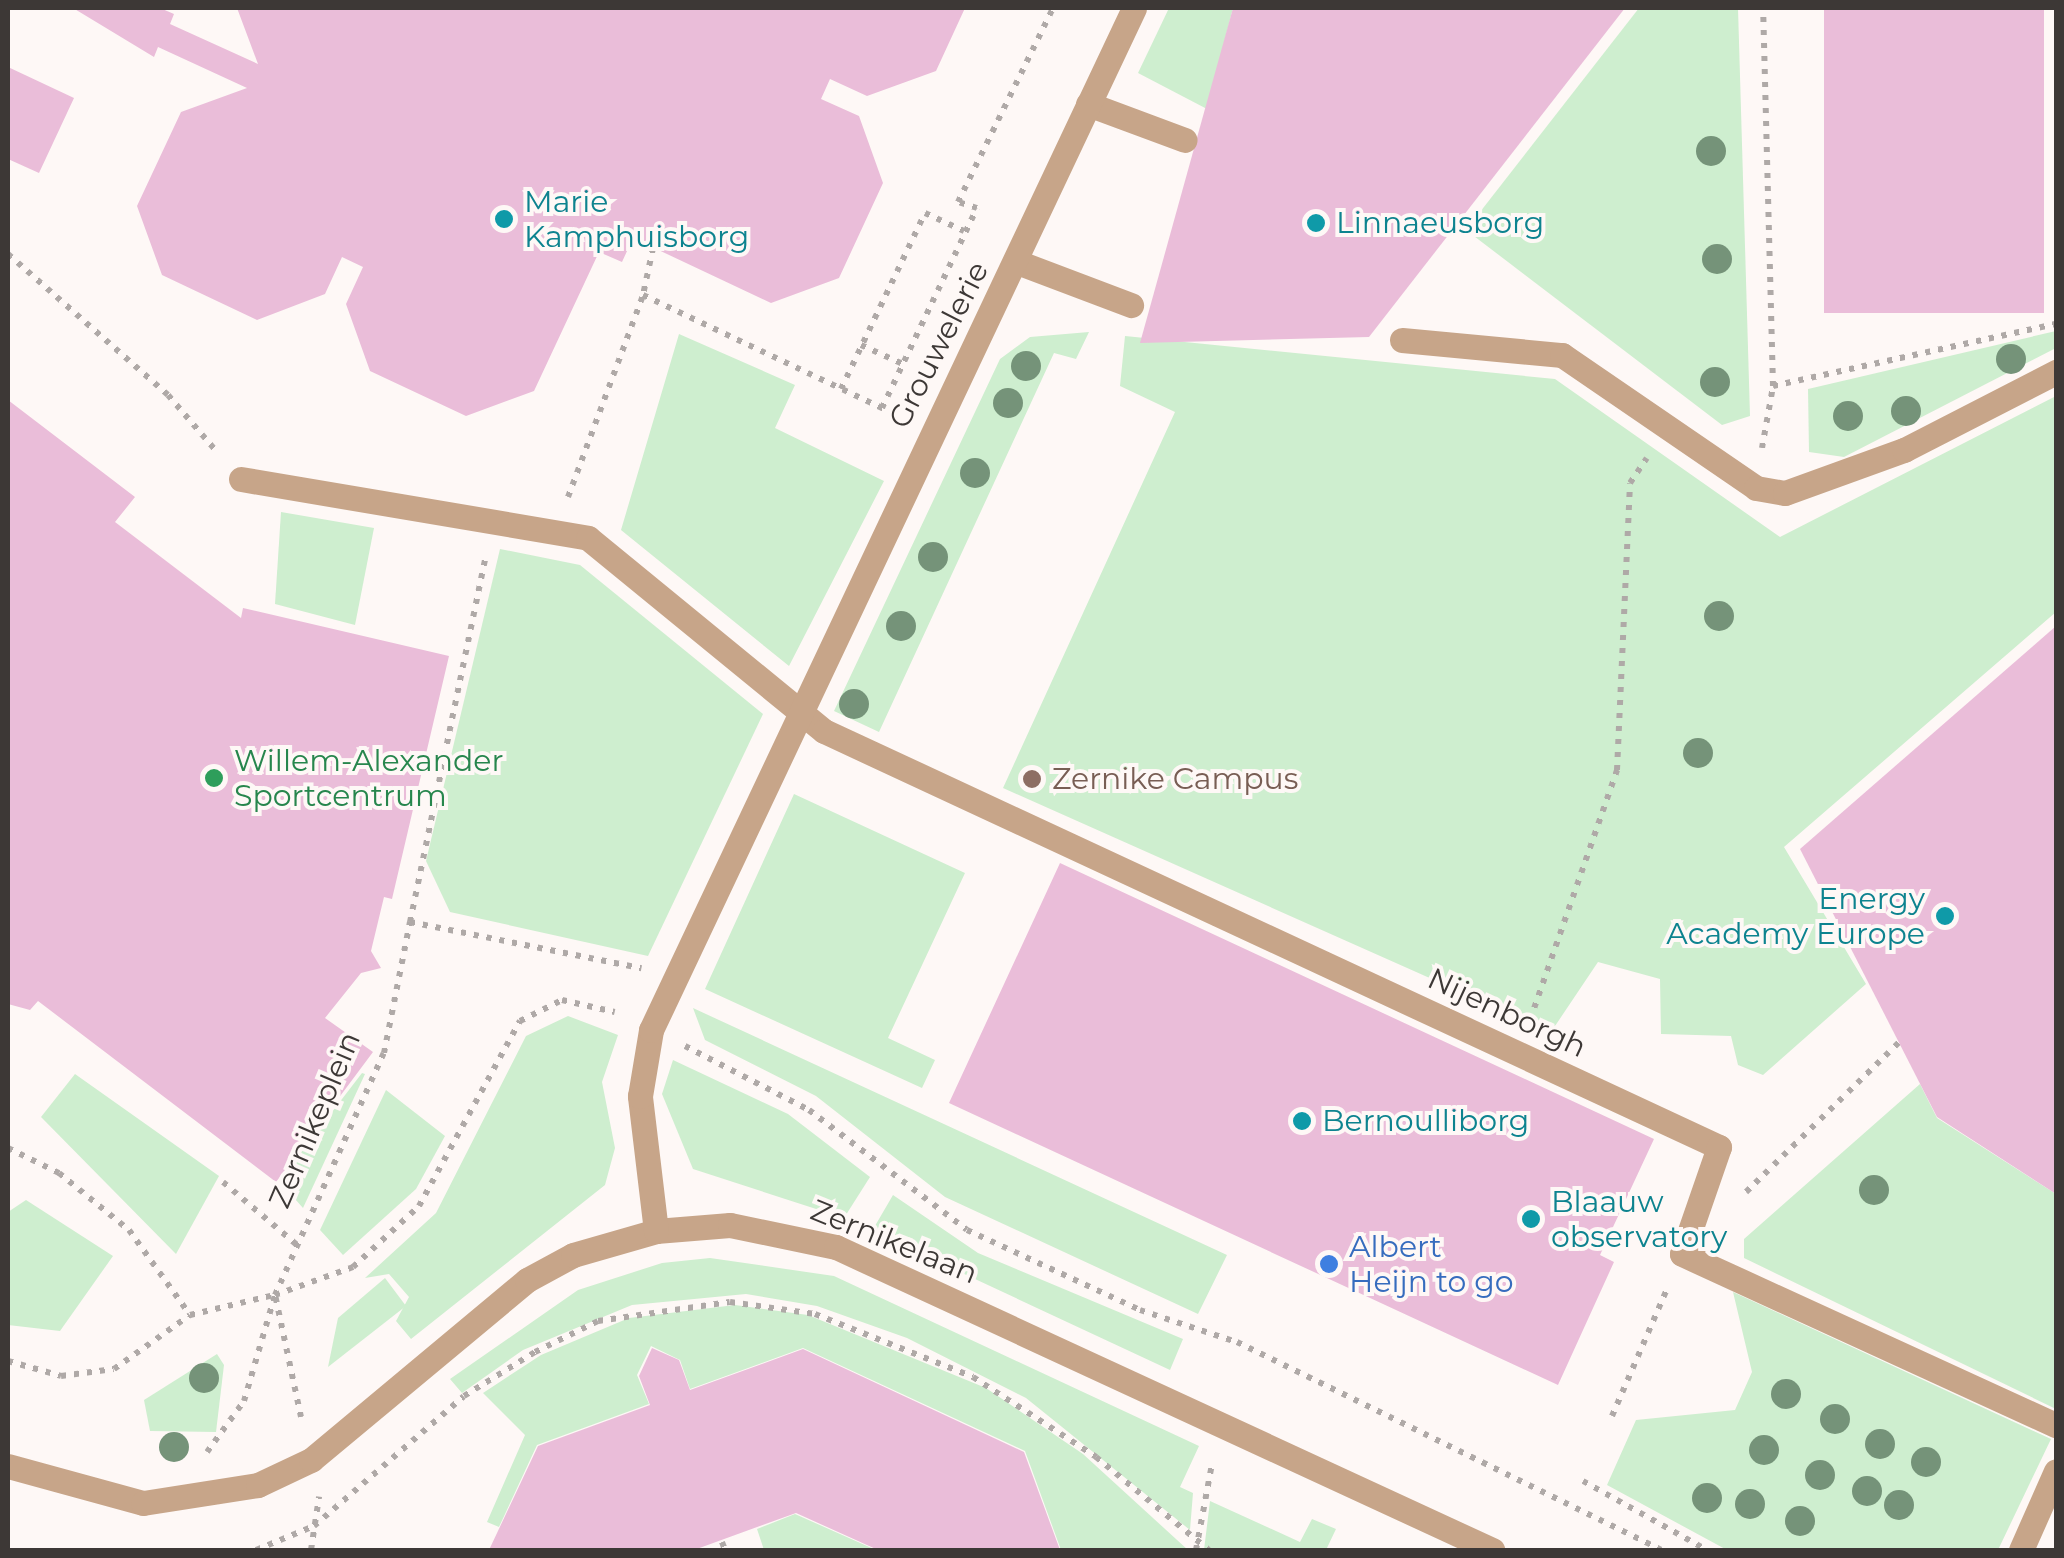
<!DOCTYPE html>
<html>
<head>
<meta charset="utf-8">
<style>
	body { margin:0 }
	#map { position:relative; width:2064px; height:1558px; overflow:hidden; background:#fef8f6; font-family:Montserrat,sans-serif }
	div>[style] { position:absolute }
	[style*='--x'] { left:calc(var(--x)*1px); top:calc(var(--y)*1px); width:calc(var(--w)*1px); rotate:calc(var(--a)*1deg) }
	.green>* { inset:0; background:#ceeecf }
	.building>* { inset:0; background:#eabdd9; transform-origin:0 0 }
	.path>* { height:6px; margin-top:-3px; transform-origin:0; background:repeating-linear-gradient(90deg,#afa9a7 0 5px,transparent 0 13px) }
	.lane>* { height:25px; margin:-12.5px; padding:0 12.5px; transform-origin:12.5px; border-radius:12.5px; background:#c7a589 }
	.street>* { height:25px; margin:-12.5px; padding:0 12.5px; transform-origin:12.5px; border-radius:12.5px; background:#c7a589 }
	.trees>* { width:30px; height:30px; margin:-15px; border-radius:50%; background:#759379 }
	.dots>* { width:28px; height:28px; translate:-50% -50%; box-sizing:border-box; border:5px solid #fef8f6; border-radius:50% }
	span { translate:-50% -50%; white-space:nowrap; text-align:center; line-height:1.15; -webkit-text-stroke:8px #fef8f6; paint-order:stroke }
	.culture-label { font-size:30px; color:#0d838f }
	.left { translate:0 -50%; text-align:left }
	.right { translate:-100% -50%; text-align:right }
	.street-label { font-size:30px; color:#3d3836 }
	.leisure-label { font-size:30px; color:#27864d }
	.education-label { font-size:30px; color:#785e54 }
	.shop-label { font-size:30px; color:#366cbe }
	.frame { position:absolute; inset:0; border:10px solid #3d3836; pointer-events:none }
</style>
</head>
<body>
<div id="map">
	<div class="green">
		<i style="clip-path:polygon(1169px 8px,1233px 8px,1207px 109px,1138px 73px)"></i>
		<i style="clip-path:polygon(1639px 8px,1738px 8px,1750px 416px,1722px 425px,1466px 230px)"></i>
		<i style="clip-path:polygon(2056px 331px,2056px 348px,1844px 457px,1809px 452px,1808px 389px)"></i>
		<i style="clip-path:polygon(1089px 332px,1076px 359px,1054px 353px,879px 732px,834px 711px,1000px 359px,1030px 337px)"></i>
		<i style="clip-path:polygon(679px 334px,795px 385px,775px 428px,884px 481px,789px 666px,621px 530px)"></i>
		<i style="clip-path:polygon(1125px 336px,1555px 379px,1780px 537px,2056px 396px,2056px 612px,1784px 847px,1866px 984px,1763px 1075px,1738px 1065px,1731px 1036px,1661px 1034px,1660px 979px,1598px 962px,1551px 1032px,1003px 788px,1175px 412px,1120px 386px)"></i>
		<i style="clip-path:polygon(281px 512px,374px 528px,355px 625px,275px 604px)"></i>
		<i style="clip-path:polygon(500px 549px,580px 565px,763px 714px,648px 956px,450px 912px,426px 861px)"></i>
		<i style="clip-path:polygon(794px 794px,965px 873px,888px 1038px,935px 1060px,922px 1088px,705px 989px)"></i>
		<i style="clip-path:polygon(693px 1008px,1227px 1255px,1198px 1314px,945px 1197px,816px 1096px,705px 1040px)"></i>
		<i style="clip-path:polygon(568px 1016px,618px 1035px,602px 1082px,615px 1148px,605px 1185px,411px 1339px,396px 1321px,409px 1297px,389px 1274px,365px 1278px,436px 1213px,526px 1036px)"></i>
		<i style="clip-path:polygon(673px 1060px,788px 1114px,870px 1177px,844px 1218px,693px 1169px,662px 1094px)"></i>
		<i style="clip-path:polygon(362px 1073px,365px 1074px,303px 1208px,279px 1181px)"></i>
		<i style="clip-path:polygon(75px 1074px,219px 1176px,176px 1254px,41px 1117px)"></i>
		<i style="clip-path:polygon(1920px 1084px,1937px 1118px,2056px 1194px,2056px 1409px,1744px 1258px,1744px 1239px)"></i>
		<i style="clip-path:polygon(386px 1090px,445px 1136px,416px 1189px,343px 1255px,320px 1230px)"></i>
		<i style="clip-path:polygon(893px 1195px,978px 1253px,1183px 1339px,1170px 1370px,872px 1231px)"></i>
		<i style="clip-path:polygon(26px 1200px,113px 1256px,60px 1331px,8px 1325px,8px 1212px)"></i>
		<i style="clip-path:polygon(710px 1258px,834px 1276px,1199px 1446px,1180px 1487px,1193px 1493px,1190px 1530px,1026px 1398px,907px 1338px,817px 1306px,746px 1294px,632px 1305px,523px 1350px,462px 1393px,450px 1379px,578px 1290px,662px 1263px)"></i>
		<i style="clip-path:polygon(385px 1278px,406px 1306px,328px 1367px,338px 1318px)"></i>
		<i style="clip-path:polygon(1733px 1292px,2051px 1439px,1998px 1550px,1727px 1550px,1607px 1485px,1636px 1420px,1735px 1410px,1752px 1372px)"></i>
		<i style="clip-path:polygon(735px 1305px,808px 1315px,986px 1388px,1083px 1454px,1188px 1550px,1061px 1550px,1025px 1451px,803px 1348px,690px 1389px,680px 1360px,651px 1346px,637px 1375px,649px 1404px,537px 1445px,499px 1527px,487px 1522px,525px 1435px,483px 1393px,541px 1355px,629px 1318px)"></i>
		<i style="clip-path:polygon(217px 1354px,224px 1365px,216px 1432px,150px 1431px,144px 1400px)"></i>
		<i style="clip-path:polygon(1210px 1501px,1300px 1542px,1312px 1519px,1336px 1529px,1326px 1550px,1204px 1550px)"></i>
		<i style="clip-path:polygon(795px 1514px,876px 1550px,764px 1550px,757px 1529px)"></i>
	</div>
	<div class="building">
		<i style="clip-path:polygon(73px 8px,160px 8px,174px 14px,170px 24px,258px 64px,237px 8px,965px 8px,936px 71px,867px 96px,830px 79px,821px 99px,859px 116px,883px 183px,839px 278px,771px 303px,633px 238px,622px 262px,599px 252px,534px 391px,466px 416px,370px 371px,346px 304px,363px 267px,342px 257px,325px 294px,257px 320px,162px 275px,137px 206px,181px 112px,247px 88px,158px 47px,154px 57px)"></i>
		<i style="clip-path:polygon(1233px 8px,1625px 8px,1369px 337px,1140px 343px)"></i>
		<i style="left:1824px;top:8px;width:220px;height:305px"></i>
		<i style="clip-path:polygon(8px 67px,74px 98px,39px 173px,8px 159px)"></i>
		<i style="clip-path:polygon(8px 400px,135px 497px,115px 522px,241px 618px,243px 608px,449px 656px,392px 899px,384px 897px,371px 951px,381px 968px,361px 973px,325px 1018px,373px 1052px,276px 1182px,38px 1001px,30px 1010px,8px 1004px)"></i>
		<i style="clip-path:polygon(2056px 626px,2056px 1194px,1937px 1117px,1800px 849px)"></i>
		<i style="clip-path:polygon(1060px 863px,1654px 1139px,1600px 1255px,1614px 1262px,1558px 1385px,949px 1103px)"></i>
		<i style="clip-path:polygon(652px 1348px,679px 1360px,690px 1390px,803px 1349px,1024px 1452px,1060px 1550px,878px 1550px,796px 1513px,694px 1550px,489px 1550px,538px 1446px,650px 1405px,639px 1376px)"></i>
	</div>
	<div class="path">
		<i style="--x:653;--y:248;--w:48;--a:102"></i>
		<i style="--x:643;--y:295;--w:283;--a:25.3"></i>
		<i style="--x:8;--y:254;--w:213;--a:41.4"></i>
		<i style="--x:168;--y:395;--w:75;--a:49.3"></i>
		<i style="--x:861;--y:345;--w:46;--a:24.3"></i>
		<i style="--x:1773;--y:386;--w:290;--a:-12.4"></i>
		<i style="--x:841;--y:389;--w:195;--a:-64.5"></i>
		<i style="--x:925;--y:213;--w:43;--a:24.8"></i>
		<i style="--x:882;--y:408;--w:221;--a:-64.6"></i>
		<i style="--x:977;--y:208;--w:20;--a:-162"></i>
		<i style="--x:958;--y:202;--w:216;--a:-63.9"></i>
		<i style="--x:1762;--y:448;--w:63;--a:-79.9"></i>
		<i style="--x:1773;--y:386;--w:378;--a:-91.5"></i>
		<i style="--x:568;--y:497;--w:215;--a:-69.6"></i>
		<i style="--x:410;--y:922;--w:370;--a:-78.3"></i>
		<i style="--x:1530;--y:1020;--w:265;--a:-70.8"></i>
		<i style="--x:1617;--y:770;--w:287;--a:-87.4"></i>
		<i style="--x:1630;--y:483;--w:30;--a:-56"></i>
		<i style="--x:685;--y:1046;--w:140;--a:27.3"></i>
		<i style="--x:809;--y:1110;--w:198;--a:37.2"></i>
		<i style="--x:967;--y:1230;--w:191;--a:24.8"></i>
		<i style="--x:1140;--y:1310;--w:102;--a:18.3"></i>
		<i style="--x:1237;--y:1342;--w:472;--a:26.1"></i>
		<i style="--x:8;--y:1148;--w:57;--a:26.1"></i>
		<i style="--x:59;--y:1173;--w:90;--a:39.2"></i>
		<i style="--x:129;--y:1230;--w:105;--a:54.3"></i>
		<i style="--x:223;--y:1182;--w:97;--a:40.4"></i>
		<i style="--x:1746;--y:1192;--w:214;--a:-44.4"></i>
		<i style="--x:8;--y:1361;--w:55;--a:15.8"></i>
		<i style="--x:61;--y:1376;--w:53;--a:-7.5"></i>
		<i style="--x:114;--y:1369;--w:93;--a:-35.4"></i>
		<i style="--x:190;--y:1315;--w:86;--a:-13.4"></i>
		<i style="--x:1612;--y:1416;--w:138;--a:-66.6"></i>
		<i style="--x:301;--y:1417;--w:125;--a:-102"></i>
		<i style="--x:275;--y:1295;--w:83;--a:-19.7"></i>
		<i style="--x:353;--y:1267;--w:90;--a:-42.7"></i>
		<i style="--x:419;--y:1206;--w:211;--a:-61.4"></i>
		<i style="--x:520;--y:1021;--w:47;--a:-26.6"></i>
		<i style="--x:562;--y:1000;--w:54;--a:12.8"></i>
		<i style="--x:207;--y:1452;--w:63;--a:-54"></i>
		<i style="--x:244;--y:1401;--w:110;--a:-73.7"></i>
		<i style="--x:275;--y:1295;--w:265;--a:-65.8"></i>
		<i style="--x:384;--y:1053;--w:134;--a:-78.8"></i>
		<i style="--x:410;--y:922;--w:236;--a:11.3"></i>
		<i style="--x:1583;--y:1481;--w:142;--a:29.1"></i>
		<i style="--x:722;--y:1542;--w:9;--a:69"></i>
		<i style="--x:256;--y:1550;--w:63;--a:-22.5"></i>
		<i style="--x:314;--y:1526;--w:198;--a:-40.9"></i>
		<i style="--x:464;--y:1396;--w:84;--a:-31.8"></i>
		<i style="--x:535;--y:1352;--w:70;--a:-26.2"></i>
		<i style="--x:598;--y:1321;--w:133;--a:-8.2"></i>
		<i style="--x:730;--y:1302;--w:86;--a:8"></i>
		<i style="--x:815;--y:1314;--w:170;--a:21.7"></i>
		<i style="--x:973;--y:1377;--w:147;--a:33"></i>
		<i style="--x:1096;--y:1457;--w:146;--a:39.5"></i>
		<i style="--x:311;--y:1550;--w:54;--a:-81.4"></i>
		<i style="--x:1196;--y:1550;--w:87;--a:-79.5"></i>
	</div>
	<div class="lane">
		<i style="--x:1088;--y:104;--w:103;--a:20.4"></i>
		<i style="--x:1017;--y:262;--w:122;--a:20.7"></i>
		<i style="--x:1402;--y:340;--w:161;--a:5.4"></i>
		<i style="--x:1562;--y:355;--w:235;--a:34.4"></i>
		<i style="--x:1756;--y:488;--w:29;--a:10"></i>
		<i style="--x:1785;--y:493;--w:127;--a:-19.9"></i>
		<i style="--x:1904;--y:450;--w:171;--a:-27.2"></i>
		<i style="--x:241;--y:479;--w:352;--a:9.6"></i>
		<i style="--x:588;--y:538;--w:305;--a:39.3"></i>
		<i style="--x:824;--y:731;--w:987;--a:24.93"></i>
		<i style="--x:1719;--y:1147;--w:113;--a:109.1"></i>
		<i style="--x:1682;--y:1254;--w:411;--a:24.6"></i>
		<i style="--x:656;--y:1231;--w:74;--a:-4.6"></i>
		<i style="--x:730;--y:1225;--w:108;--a:11.7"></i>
		<i style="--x:836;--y:1247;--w:723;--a:24.79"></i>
		<i style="--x:2021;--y:1550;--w:86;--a:-66.1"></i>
	</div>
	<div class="street">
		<i style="--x:8;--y:1466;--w:140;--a:15.3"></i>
		<i style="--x:143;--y:1503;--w:116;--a:-8.9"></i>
		<i style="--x:258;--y:1485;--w:59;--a:-25.3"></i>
		<i style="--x:311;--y:1460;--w:281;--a:-39.8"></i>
		<i style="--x:527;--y:1280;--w:52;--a:-28.5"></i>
		<i style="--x:573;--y:1255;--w:86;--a:-16.1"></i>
		<i style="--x:656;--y:1231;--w:136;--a:-96.8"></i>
		<i style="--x:640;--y:1096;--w:67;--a:-80.5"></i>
		<i style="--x:651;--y:1030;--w:1130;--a:-64.7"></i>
	</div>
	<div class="trees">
		<i style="left:1711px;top:151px"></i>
		<i style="left:1717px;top:259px"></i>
		<i style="left:2011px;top:359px"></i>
		<i style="left:1026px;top:366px"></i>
		<i style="left:1715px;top:382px"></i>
		<i style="left:1008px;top:403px"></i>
		<i style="left:1906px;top:411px"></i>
		<i style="left:1848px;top:416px"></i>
		<i style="left:975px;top:473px"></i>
		<i style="left:933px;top:557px"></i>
		<i style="left:1719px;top:616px"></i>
		<i style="left:901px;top:626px"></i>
		<i style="left:854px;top:704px"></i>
		<i style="left:1698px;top:753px"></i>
		<i style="left:1874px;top:1190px"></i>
		<i style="left:204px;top:1378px"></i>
		<i style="left:1786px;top:1394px"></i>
		<i style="left:1835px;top:1419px"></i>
		<i style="left:1880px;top:1444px"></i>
		<i style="left:174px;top:1447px"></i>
		<i style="left:1764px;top:1450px"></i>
		<i style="left:1926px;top:1462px"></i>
		<i style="left:1820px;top:1475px"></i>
		<i style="left:1867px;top:1491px"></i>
		<i style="left:1707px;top:1498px"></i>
		<i style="left:1750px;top:1504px"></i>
		<i style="left:1899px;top:1505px"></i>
		<i style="left:1800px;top:1521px"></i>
	</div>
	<div class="dots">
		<i style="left:504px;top:219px;background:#0f9aa8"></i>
		<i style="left:1316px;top:223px;background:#0f9aa8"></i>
		<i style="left:214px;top:778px;background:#2e9e5b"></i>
		<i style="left:1032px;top:779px;background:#8d6e63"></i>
		<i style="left:1945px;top:916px;background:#0f9aa8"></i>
		<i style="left:1302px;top:1121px;background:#0f9aa8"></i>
		<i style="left:1531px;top:1219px;background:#0f9aa8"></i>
		<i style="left:1329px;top:1264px;background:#3f7fe0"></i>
	</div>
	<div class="culture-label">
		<span class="left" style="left:524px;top:219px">Marie<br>Kamphuisborg</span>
		<span class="left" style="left:1336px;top:223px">Linnaeusborg</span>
		<span class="right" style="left:1925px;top:916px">Energy<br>Academy Europe</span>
		<span class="left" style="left:1322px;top:1121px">Bernoulliborg</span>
		<span class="left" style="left:1551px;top:1219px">Blaauw<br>observatory</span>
	</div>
	<div class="street-label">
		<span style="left:939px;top:345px;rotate:-63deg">Grouwelerie</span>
		<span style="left:1507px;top:1013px;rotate:25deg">Nijenborgh</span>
		<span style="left:315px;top:1120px;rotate:-67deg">Zernikeplein</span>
		<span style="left:894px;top:1242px;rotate:22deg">Zernikelaan</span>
	</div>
	<div class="leisure-label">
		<span class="left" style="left:234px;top:778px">Willem-Alexander<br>Sportcentrum</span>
	</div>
	<div class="education-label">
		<span class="left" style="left:1052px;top:779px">Zernike Campus</span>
	</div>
	<div class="shop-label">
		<span class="left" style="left:1349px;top:1264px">Albert<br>Heijn to go</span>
	</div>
	<div class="frame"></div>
</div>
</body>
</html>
